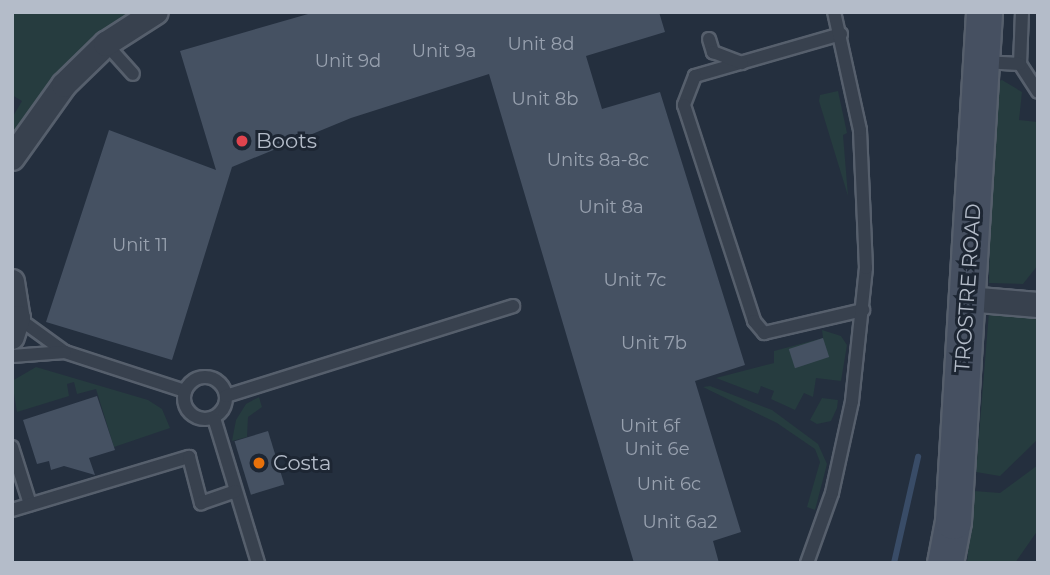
<!DOCTYPE html>
<html>
<head>
<meta charset="utf-8">
<style>
	body { margin:0 }
	#map { position:relative; width:1050px; height:575px; overflow:hidden; background:#242f3e; font-family:Montserrat,sans-serif }
	div>[style] { position:absolute }
	[style*='--x'] { left:calc(var(--x)*1px); top:calc(var(--y)*1px); width:calc(var(--w)*1px); rotate:calc(var(--a)*1deg) }
	.green>* { inset:0; background:#263c3f }
	.stream>* { height:6px; margin:-3px; padding:0 3px; transform-origin:3px; border-radius:3px; background:#394c67 }
	.building>* { inset:0; background:#455162; transform-origin:0 0 }
	.roads { filter:drop-shadow(2px 0 #565f6c) drop-shadow(-2px 0 #565f6c) drop-shadow(0 2px #565f6c) drop-shadow(0 -2px #565f6c) }
	.service>* { height:12px; margin:-6px; padding:0 6px; transform-origin:6px; border-radius:6px; background:#38414e }
	.service>.ring { margin:-6px; padding:0; box-sizing:content-box; background:none; border:12px solid #38414e; border-radius:50% }
	.minor>* { height:24px; margin:-12px; padding:0 12px; transform-origin:12px; border-radius:12px; background:#38414e }
	.secondary>* { height:35px; margin:-17.5px; padding:0 17.5px; transform-origin:17.5px; border-radius:17.5px; background:#465061 }
	.dots>* { width:19px; height:19px; translate:-50% -50%; box-sizing:border-box; border:4px solid #1d2633; border-radius:50% }
	span { translate:-50% -50%; white-space:nowrap; text-align:center; line-height:1.15; -webkit-text-stroke:6px #1d2633; paint-order:stroke }
	.number-label { font-size:18px; color:#98a1af }
	.number-label span { -webkit-text-stroke-width:0 }
	.poi-label { font-size:21px; color:#b4bcc9 }
	.left { translate:0 -50%; text-align:left }
	.street-label { font-size:21px; color:#b4bcc9 }
	.frame { position:absolute; inset:0; border:14px solid #b4bcc9; pointer-events:none }
</style>
</head>
<body>
<div id="map">
	<div class="green">
		<i style="clip-path:polygon(12px 12px,132px 12px,98px 33px,52px 77px,12px 135px,12px 118px,22px 101px,12px 95px)"></i>
		<i style="clip-path:polygon(1002px 80px,1022px 92px,1019px 120px,1038px 122px,1038px 265px,1023px 284px,989px 283px,993px 83px)"></i>
		<i style="clip-path:polygon(838px 91px,847px 133px,843px 135px,848px 196px,819px 101px,820px 95px)"></i>
		<i style="clip-path:polygon(989px 312px,1038px 319px,1038px 439px,1000px 476px,976px 472px)"></i>
		<i style="clip-path:polygon(822px 330px,841px 336px,847px 345px,841px 381px,816px 378px,813px 397px,804px 393px,795px 410px,771px 399px,774px 391px,761px 386px,758px 394px,716px 378px,774px 363px,774px 351px,823px 338px)"></i>
		<i style="clip-path:polygon(36px 367px,148px 400px,162px 409px,170px 428px,114px 447px,96px 389px,77px 394px,74px 382px,67px 384px,69px 396px,17px 412px,12px 381px)"></i>
		<i style="clip-path:polygon(710px 386px,772px 410px,818px 444px,827px 464px,815px 510px,807px 507px,820px 462px,815px 449px,777px 423px,703px 387px)"></i>
		<i style="clip-path:polygon(259px 397px,262px 407px,248px 417px,247px 437px,232px 441px,236px 420px,246px 404px)"></i>
		<i style="clip-path:polygon(822px 398px,838px 400px,837px 408px,831px 421px,817px 424px,810px 420px)"></i>
		<i style="clip-path:polygon(1038px 465px,1038px 530px,1015px 563px,967px 563px,974px 491px,1000px 493px)"></i>
	</div>
	<div class="stream">
		<i style="--x:894;--y:563;--w:109;--a:-77.2"></i>
	</div>
	<div class="building">
		<i style="clip-path:polygon(315px 12px,659px 12px,665px 32px,586px 56px,602px 109px,660px 92px,745px 365px,695px 381px,741px 532px,713px 541px,719px 563px,634px 563px,489px 74px,351px 118px,232px 167px,172px 360px,46px 322px,109px 130px,216px 170px,180px 51px)"></i>
		<i style="left:823px;top:338px;width:20px;height:36px;rotate:72deg"></i>
		<i style="clip-path:polygon(97px 396px,115px 450px,89px 458px,95px 475px,64px 466px,51px 470px,49px 461px,37px 464px,23px 420px)"></i>
		<i style="left:268px;top:431px;width:56px;height:35px;rotate:73deg"></i>
	</div>
	<div class="roads">
		<div class="service">
			<i style="--x:1022;--y:12;--w:52;--a:92.2"></i>
			<i style="--x:1020;--y:64;--w:33;--a:57"></i>
			<i style="--x:841;--y:34;--w:152;--a:164"></i>
			<i style="--x:695;--y:76;--w:31;--a:111"></i>
			<i style="--x:684;--y:105;--w:227;--a:72"></i>
			<i style="--x:754;--y:321;--w:16;--a:50"></i>
			<i style="--x:764;--y:333;--w:102;--a:-13.1"></i>
			<i style="--x:709;--y:39;--w:14;--a:73"></i>
			<i style="--x:713;--y:52;--w:31;--a:21"></i>
			<i style="--x:106;--y:44;--w:40;--a:48"></i>
			<i style="--x:983;--y:62;--w:37;--a:3"></i>
			<i style="--x:18;--y:318;--w:58;--a:35.9"></i>
			<i style="--x:65;--y:352;--w:126;--a:18"></i>
			<i style="--x:12;--y:356;--w:53;--a:-4.3"></i>
			<i class="ring" style="left:184px;top:377px;width:30px;height:30px"></i>
			<i style="--x:226;--y:396;--w:301;--a:-17.4"></i>
			<i style="--x:214;--y:418;--w:152;--a:73.1"></i>
			<i style="--x:12;--y:447;--w:60;--a:72.5"></i>
			<i style="--x:12;--y:510;--w:185;--a:-16.7"></i>
			<i style="--x:189;--y:457;--w:48;--a:75.4"></i>
			<i style="--x:201;--y:503;--w:36;--a:-19"></i>
			<i style="--x:807;--y:563;--w:74;--a:-70.3"></i>
			<i style="--x:832;--y:493;--w:94;--a:-77.7"></i>
			<i style="--x:852;--y:401;--w:134;--a:-84"></i>
			<i style="--x:866;--y:268;--w:138;--a:-92.5"></i>
			<i style="--x:860;--y:130;--w:121;--a:-102.4"></i>
		</div>
		<div class="minor">
			<i style="--x:12;--y:158;--w:90;--a:-54.5"></i>
			<i style="--x:64;--y:85;--w:59;--a:-44.3"></i>
			<i style="--x:106;--y:44;--w:59;--a:-32.6"></i>
			<i style="--x:12;--y:282;--w:36;--a:81"></i>
			<i style="--x:18;--y:318;--w:20;--a:108"></i>
			<i style="--x:967;--y:299;--w:71;--a:4.8"></i>
		</div>
		<div class="secondary">
			<i style="--x:945;--y:563;--w:43;--a:-79.2"></i>
			<i style="--x:953;--y:521;--w:510;--a:-86.51"></i>
		</div>
	</div>
	<div class="dots">
		<i style="left:242px;top:141px;background:#e0444e"></i>
		<i style="left:259px;top:463px;background:#e8710a"></i>
	</div>
	<div class="number-label">
		<span style="left:541px;top:44px">Unit 8d</span>
		<span style="left:444px;top:51px">Unit 9a</span>
		<span style="left:348px;top:61px">Unit 9d</span>
		<span style="left:545px;top:99px">Unit 8b</span>
		<span style="left:598px;top:160px">Units 8a-8c</span>
		<span style="left:611px;top:207px">Unit 8a</span>
		<span style="left:140px;top:245px">Unit 11</span>
		<span style="left:635px;top:280px">Unit 7c</span>
		<span style="left:654px;top:343px">Unit 7b</span>
		<span style="left:650px;top:426px">Unit 6f</span>
		<span style="left:657px;top:449px">Unit 6e</span>
		<span style="left:669px;top:484px">Unit 6c</span>
		<span style="left:680px;top:522px">Unit 6a2</span>
	</div>
	<div class="poi-label">
		<span class="left" style="left:256px;top:141px">Boots</span>
		<span class="left" style="left:273px;top:463px">Costa</span>
	</div>
	<div class="street-label">
		<span style="left:968px;top:288px;rotate:-86deg">TROSTRE ROAD</span>
	</div>
	<div class="frame"></div>
</div>
</body>
</html>
